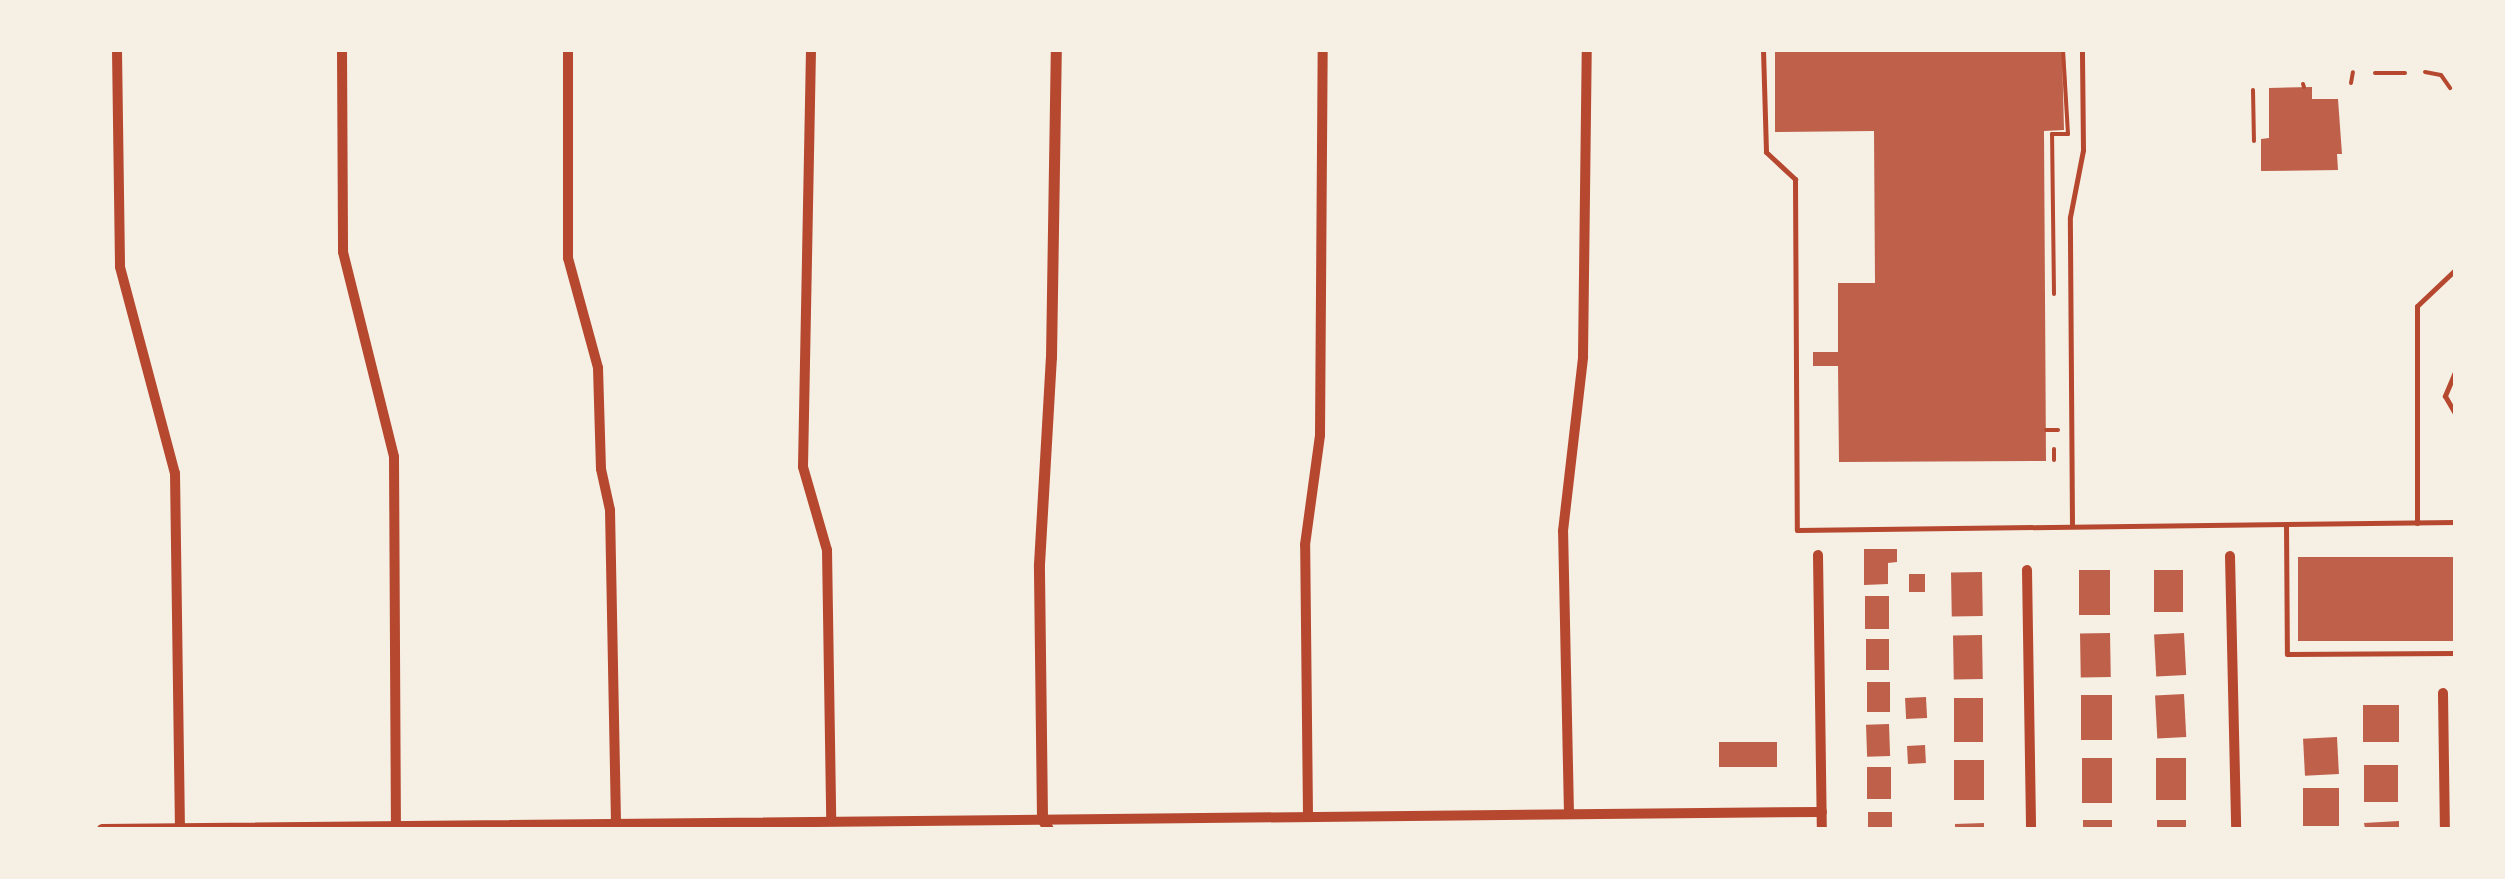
<!DOCTYPE html>
<html>
<head>
<meta charset="utf-8">
<style>
	body { margin:0 }
	#map { position:relative; width:2505px; height:879px; overflow:hidden; background:#f6efe4; font-family:"Noto Serif",serif }
	div>[style] { position:absolute }
	[style*='--x'] { left:calc(var(--x)*1px); top:calc(var(--y)*1px); width:calc(var(--w)*1px); rotate:calc(var(--a)*1deg) }
	.building>* { inset:0; background:#bf614a; transform-origin:0 0 }
	.path>* { height:4px; margin:-2px; padding:0 2px; transform-origin:2px; border-radius:2px; background:#b5482f }
	.service>* { height:5px; margin:-2.5px; padding:0 2.5px; transform-origin:2.5px; border-radius:2.5px; background:#b5482f }
	.minor>* { height:10px; margin:-5px; padding:0 5px; transform-origin:5px; border-radius:5px; background:#b5482f }
	.tertiary>* { height:11px; margin:-5.5px; padding:0 5.5px; transform-origin:5.5px; border-radius:5.5px; background:#b5482f }
	span { translate:-50% -50%; white-space:nowrap; text-align:center; line-height:1.15; -webkit-text-stroke:9px #f6efe4; paint-order:stroke }
	.frame { position:absolute; inset:0; border:52px solid #f6efe4; pointer-events:none }
</style>
</head>
<body>
<div id="map">
	<div class="building">
		<i style="clip-path:polygon(1775px 50px,2062px 50px,2064px 130px,2044px 131px,2046px 461px,1839px 462px,1838px 366px,1813px 366px,1813px 352px,1838px 352px,1838px 283px,1875px 283px,1874px 131px,1775px 132px)"></i>
		<i style="clip-path:polygon(2312px 87px,2312px 99px,2338px 99px,2342px 154px,2337px 154px,2338px 170px,2261px 171px,2261px 139px,2269px 138px,2269px 88px)"></i>
		<i style="clip-path:polygon(1864px 549px,1897px 549px,1897px 562px,1888px 563px,1888px 584px,1864px 585px)"></i>
		<i style="left:2455px;top:557px;width:84px;height:157px;rotate:90deg"></i>
		<i style="left:2079px;top:570px;width:31px;height:45px"></i>
		<i style="left:2154px;top:570px;width:29px;height:42px"></i>
		<i style="left:1982px;top:572px;width:44px;height:31px;rotate:89deg"></i>
		<i style="left:1909px;top:574px;width:16px;height:18px"></i>
		<i style="left:1865px;top:596px;width:24px;height:33px"></i>
		<i style="left:2110px;top:633px;width:44px;height:30px;rotate:89deg"></i>
		<i style="left:2184px;top:633px;width:42px;height:30px;rotate:87deg"></i>
		<i style="left:1982px;top:635px;width:44px;height:29px;rotate:89deg"></i>
		<i style="left:1866px;top:639px;width:23px;height:31px"></i>
		<i style="left:1867px;top:682px;width:23px;height:30px"></i>
		<i style="left:2184px;top:694px;width:43px;height:29px;rotate:87deg"></i>
		<i style="left:2081px;top:695px;width:31px;height:45px"></i>
		<i style="left:1926px;top:697px;width:21px;height:21px;rotate:87deg"></i>
		<i style="left:1954px;top:698px;width:29px;height:44px"></i>
		<i style="left:2363px;top:705px;width:36px;height:37px"></i>
		<i style="left:1889px;top:724px;width:32px;height:23px;rotate:88deg"></i>
		<i style="left:2337px;top:737px;width:37px;height:34px;rotate:87deg"></i>
		<i style="left:1719px;top:742px;width:58px;height:25px"></i>
		<i style="left:1925px;top:745px;width:18px;height:18px;rotate:87deg"></i>
		<i style="left:2082px;top:758px;width:30px;height:45px"></i>
		<i style="left:2156px;top:758px;width:30px;height:42px"></i>
		<i style="left:1984px;top:760px;width:40px;height:30px;rotate:90deg"></i>
		<i style="left:2364px;top:765px;width:34px;height:37px"></i>
		<i style="left:1891px;top:767px;width:32px;height:24px;rotate:90deg"></i>
		<i style="left:2303px;top:788px;width:36px;height:38px"></i>
		<i style="left:1868px;top:812px;width:24px;height:17px"></i>
		<i style="left:2112px;top:820px;width:9px;height:29px;rotate:90deg"></i>
		<i style="left:2186px;top:820px;width:9px;height:29px;rotate:90deg"></i>
		<i style="clip-path:polygon(2399px 821px,2399px 829px,2365px 829px,2364px 823px)"></i>
		<i style="clip-path:polygon(1984px 823px,1984px 829px,1955px 829px,1955px 824px)"></i>
	</div>
	<div class="path">
		<i style="--x:2425;--y:72;--w:16;--a:11"></i>
		<i style="--x:2441;--y:75;--w:16;--a:55"></i>
		<i style="--x:2375;--y:73;--w:30;--a:0"></i>
		<i style="--x:2351;--y:83;--w:11;--a:-80"></i>
		<i style="--x:2303;--y:84;--w:3;--a:72"></i>
		<i style="--x:2253;--y:90;--w:51;--a:88.9"></i>
		<i style="--x:2054;--y:294;--w:160;--a:-90.7"></i>
		<i style="--x:2052;--y:134;--w:16;--a:0"></i>
		<i style="--x:2068;--y:134;--w:84;--a:-93.4"></i>
		<i style="--x:2046;--y:430;--w:12;--a:0"></i>
		<i style="--x:2054;--y:460;--w:11;--a:-90"></i>
	</div>
	<div class="service">
		<i style="--x:1763;--y:50;--w:102;--a:88.3"></i>
		<i style="--x:1766;--y:152;--w:40;--a:43"></i>
		<i style="--x:1795;--y:179;--w:351;--a:89.7"></i>
		<i style="--x:1797;--y:530;--w:658;--a:-0.7"></i>
		<i style="--x:2455;--y:372;--w:26;--a:113"></i>
		<i style="--x:2445;--y:396;--w:20;--a:60"></i>
		<i style="--x:2417;--y:523;--w:217;--a:-90"></i>
		<i style="--x:2417;--y:306;--w:52;--a:-43.5"></i>
		<i style="--x:2286;--y:524;--w:130;--a:89.6"></i>
		<i style="--x:2287;--y:654;--w:168;--a:-0.3"></i>
		<i style="--x:2072;--y:526;--w:309;--a:-90.4"></i>
		<i style="--x:2070;--y:217;--w:68;--a:-79"></i>
		<i style="--x:2083;--y:150;--w:100;--a:-90.6"></i>
	</div>
	<div class="minor">
		<i style="--x:117;--y:50;--w:217;--a:89.2"></i>
		<i style="--x:120;--y:267;--w:213;--a:75.1"></i>
		<i style="--x:175;--y:473;--w:355;--a:89.2"></i>
		<i style="--x:342;--y:50;--w:202;--a:89.7"></i>
		<i style="--x:343;--y:252;--w:211;--a:76"></i>
		<i style="--x:394;--y:457;--w:368;--a:89.7"></i>
		<i style="--x:568;--y:50;--w:208;--a:90"></i>
		<i style="--x:568;--y:258;--w:114;--a:74.7"></i>
		<i style="--x:598;--y:368;--w:101;--a:88.3"></i>
		<i style="--x:601;--y:469;--w:42;--a:77.6"></i>
		<i style="--x:610;--y:510;--w:312;--a:88.9"></i>
		<i style="--x:811;--y:50;--w:417;--a:91.1"></i>
		<i style="--x:803;--y:467;--w:86;--a:73.9"></i>
		<i style="--x:827;--y:550;--w:269;--a:89.1"></i>
		<i style="--x:1818;--y:555;--w:274;--a:89.2"></i>
		<i style="--x:2230;--y:556;--w:273;--a:88.7"></i>
		<i style="--x:2027;--y:570;--w:259;--a:89.1"></i>
		<i style="--x:2443;--y:693;--w:136;--a:89.2"></i>
		<i style="--x:1569;--y:814;--w:283;--a:-91.2"></i>
		<i style="--x:1563;--y:531;--w:175;--a:-83.4"></i>
		<i style="--x:1583;--y:357;--w:307;--a:-89.3"></i>
		<i style="--x:1308;--y:816;--w:271;--a:-90.6"></i>
		<i style="--x:1305;--y:545;--w:111;--a:-82.2"></i>
		<i style="--x:1320;--y:435;--w:385;--a:-89.6"></i>
		<i style="--x:102;--y:829;--w:1720;--a:-0.57"></i>
	</div>
	<div class="tertiary">
		<i style="--x:1048;--y:829;--w:13;--a:-119"></i>
		<i style="--x:1042;--y:818;--w:254;--a:-90.7"></i>
		<i style="--x:1039;--y:564;--w:207;--a:-86.7"></i>
		<i style="--x:1051;--y:357;--w:307;--a:-89.1"></i>
	</div>
	<div class="frame"></div>
</div>
</body>
</html>
